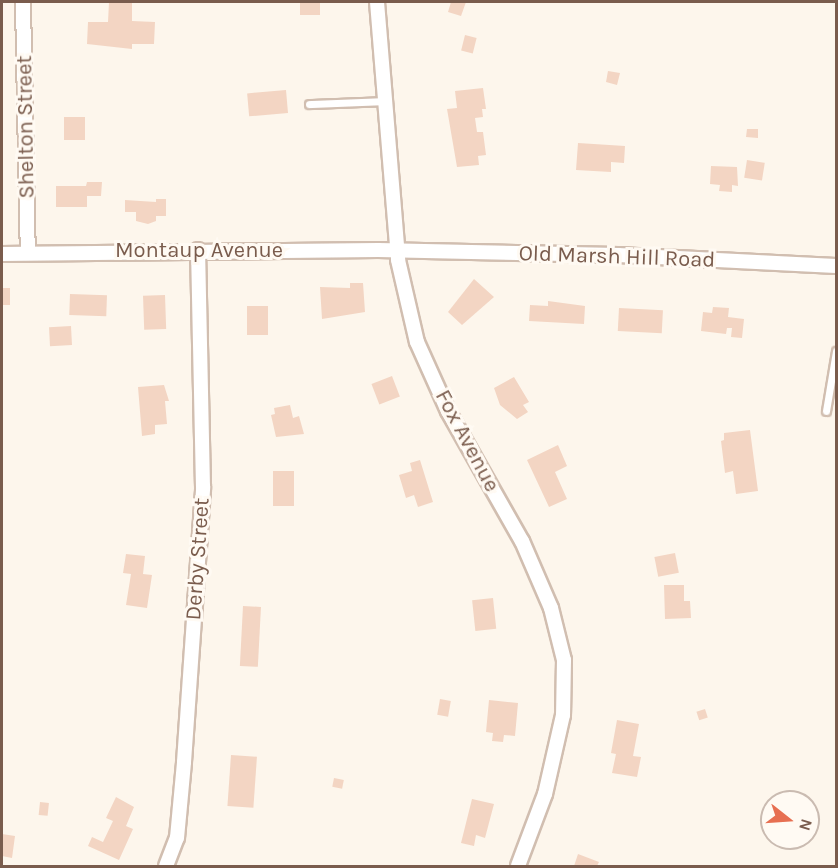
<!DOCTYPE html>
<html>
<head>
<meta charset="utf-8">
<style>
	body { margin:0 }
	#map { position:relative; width:838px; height:868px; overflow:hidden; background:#fdf6ec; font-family:Karla,sans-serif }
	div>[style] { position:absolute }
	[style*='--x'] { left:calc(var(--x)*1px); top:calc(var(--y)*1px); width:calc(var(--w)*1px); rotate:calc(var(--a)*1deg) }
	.building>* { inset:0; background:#f3d5c3; transform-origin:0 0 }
	.roads { filter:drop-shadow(2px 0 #d1beb0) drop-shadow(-2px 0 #d1beb0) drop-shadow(0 2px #d1beb0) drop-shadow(0 -2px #d1beb0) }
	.service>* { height:7px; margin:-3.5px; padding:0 3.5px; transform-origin:3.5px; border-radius:3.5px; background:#fff }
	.minor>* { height:14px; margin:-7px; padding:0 7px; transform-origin:7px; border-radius:7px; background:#fff }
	span { translate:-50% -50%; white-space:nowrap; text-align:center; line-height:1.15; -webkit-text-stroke:6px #fffaf3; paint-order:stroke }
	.street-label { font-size:22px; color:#7a5c4d }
	.frame { position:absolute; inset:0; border:3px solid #7a5c4d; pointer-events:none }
	.north { position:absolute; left:760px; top:790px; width:60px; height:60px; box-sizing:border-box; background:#fffaf3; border:2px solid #cabbb1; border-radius:50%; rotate:107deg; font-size:16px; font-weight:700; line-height:24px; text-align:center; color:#7a5c4d }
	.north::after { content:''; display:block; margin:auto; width:21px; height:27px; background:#e76f51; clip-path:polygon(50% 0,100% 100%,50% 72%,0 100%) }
</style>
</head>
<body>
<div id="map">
	<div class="building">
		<i style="clip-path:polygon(109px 2px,132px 2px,132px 21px,155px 22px,154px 44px,132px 44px,132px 49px,87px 44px,88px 22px,108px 22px)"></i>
		<i style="left:300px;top:2px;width:20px;height:13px"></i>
		<i style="clip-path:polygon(451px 2px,466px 2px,461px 16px,448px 12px)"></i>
		<i style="left:465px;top:35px;width:12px;height:16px;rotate:14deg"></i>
		<i style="clip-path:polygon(608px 71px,620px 73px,617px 85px,606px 82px)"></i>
		<i style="clip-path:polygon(483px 88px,486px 109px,482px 109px,483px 117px,475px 118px,477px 132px,483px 132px,486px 155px,478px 156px,479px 165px,457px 167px,447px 109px,457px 108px,455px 91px)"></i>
		<i style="left:286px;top:90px;width:23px;height:39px;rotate:85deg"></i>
		<i style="left:64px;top:117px;width:21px;height:23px"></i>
		<i style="clip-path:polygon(747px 129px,758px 129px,758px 138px,746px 137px)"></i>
		<i style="clip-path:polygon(578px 143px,625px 146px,624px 163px,611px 162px,611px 172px,576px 170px)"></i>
		<i style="left:747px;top:160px;width:18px;height:18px;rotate:9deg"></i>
		<i style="clip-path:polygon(711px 166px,737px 167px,738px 186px,732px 185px,732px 192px,719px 191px,720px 185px,710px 184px)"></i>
		<i style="clip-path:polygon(87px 182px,102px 182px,101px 196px,87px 196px,87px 207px,56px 207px,56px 186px,86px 186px)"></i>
		<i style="clip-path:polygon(156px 199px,166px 199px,166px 216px,156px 216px,156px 221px,148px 224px,136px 221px,136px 212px,125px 212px,125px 200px,156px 202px)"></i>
		<i style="clip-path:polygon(474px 279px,494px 297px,462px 325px,448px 312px)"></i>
		<i style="clip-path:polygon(350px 283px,363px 283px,365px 312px,322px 319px,320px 287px,350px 288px)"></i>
		<i style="left:2px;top:288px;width:8px;height:17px"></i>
		<i style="left:70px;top:294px;width:37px;height:21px;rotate:2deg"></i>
		<i style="left:165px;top:295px;width:34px;height:22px;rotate:88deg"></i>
		<i style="clip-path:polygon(548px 301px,585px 306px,584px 324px,529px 321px,530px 305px,548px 306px)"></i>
		<i style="left:247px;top:306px;width:21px;height:29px"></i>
		<i style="clip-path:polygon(713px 307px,729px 308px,728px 317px,744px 319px,742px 338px,731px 337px,732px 328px,727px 328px,726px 334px,701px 331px,703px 312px,712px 313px)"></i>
		<i style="left:619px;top:308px;width:44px;height:23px;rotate:3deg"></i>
		<i style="left:71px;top:326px;width:19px;height:22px;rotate:87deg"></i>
		<i style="left:392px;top:376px;width:22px;height:22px;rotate:69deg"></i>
		<i style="clip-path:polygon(514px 377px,529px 402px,523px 405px,528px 412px,517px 419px,500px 405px,494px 388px)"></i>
		<i style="clip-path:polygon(164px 385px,169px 401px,165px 401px,167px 424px,155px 425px,155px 434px,142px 436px,138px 387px)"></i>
		<i style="clip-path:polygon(290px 405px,293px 418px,299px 416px,304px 434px,276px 437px,271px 415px,275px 414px,274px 408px)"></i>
		<i style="clip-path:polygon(750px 430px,758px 491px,736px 494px,733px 471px,725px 473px,721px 441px,724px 440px,724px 433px)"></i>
		<i style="clip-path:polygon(558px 445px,567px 466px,555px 472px,567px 499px,549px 507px,527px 460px)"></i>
		<i style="clip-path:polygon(420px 460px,433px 502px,418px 507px,414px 495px,406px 498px,399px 475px,412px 471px,410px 463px)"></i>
		<i style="left:273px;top:471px;width:21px;height:35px"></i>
		<i style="left:675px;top:553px;width:20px;height:21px;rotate:79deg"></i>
		<i style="clip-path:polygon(126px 554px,145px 556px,143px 574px,152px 575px,147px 608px,126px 605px,131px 574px,123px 573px)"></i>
		<i style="clip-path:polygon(664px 585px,684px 585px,684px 601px,690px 601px,691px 618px,665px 619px)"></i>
		<i style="left:493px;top:598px;width:31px;height:21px;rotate:84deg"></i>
		<i style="left:243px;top:606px;width:18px;height:60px;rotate:3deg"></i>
		<i style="left:440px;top:699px;width:11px;height:16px;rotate:10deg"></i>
		<i style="clip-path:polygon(489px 700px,518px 703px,515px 736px,504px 735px,503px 742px,492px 741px,493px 733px,486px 732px)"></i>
		<i style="left:705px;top:709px;width:9px;height:9px;rotate:72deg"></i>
		<i style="clip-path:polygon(617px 720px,639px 724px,633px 756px,641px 757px,637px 777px,612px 773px,616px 754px,611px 753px)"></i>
		<i style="left:231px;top:755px;width:26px;height:51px;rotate:4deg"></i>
		<i style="left:334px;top:778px;width:10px;height:9px;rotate:11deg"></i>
		<i style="clip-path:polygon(116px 797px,134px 807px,126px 826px,133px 829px,119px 860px,88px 846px,92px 837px,103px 842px,113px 821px,106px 818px)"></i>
		<i style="clip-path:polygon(472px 799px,494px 804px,485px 838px,476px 835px,474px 846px,461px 843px)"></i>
		<i style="left:40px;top:802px;width:9px;height:13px;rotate:6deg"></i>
		<i style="clip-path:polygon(2px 834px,15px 836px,12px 858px,2px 856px)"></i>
		<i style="clip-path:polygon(578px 854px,599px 862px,597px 866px,574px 866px)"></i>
	</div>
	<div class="roads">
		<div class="service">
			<i style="--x:309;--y:104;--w:74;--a:-2.3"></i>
			<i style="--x:826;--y:411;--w:61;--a:-80.5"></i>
		</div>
		<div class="minor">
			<i style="--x:23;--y:2;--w:251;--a:88.9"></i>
			<i style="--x:377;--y:2;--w:259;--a:85.3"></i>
			<i style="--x:398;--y:260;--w:84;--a:77"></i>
			<i style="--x:417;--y:342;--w:76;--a:65.8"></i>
			<i style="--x:448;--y:411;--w:150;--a:60.4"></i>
			<i style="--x:522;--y:541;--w:73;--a:66.6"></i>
			<i style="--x:551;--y:608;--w:54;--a:76"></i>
			<i style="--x:564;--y:660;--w:55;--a:91"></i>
			<i style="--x:563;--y:715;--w:81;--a:102.8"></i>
			<i style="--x:545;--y:794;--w:77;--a:110.6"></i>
			<i style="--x:2;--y:254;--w:376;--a:-0.6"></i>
			<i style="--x:378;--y:250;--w:240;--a:1.2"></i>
			<i style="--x:618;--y:255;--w:218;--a:2.9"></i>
			<i style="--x:166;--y:866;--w:30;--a:-69"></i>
			<i style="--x:177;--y:838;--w:76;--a:-84.7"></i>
			<i style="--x:184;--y:762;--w:276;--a:-86"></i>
			<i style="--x:203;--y:487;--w:237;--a:-91.2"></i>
		</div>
	</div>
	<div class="street-label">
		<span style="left:26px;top:127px;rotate:-91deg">Shelton Street</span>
		<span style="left:199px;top:251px">Montaup Avenue</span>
		<span style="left:617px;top:257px;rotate:2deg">Old Marsh Hill Road</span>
		<span style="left:467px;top:441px;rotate:62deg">Fox Avenue</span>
		<span style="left:198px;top:559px;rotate:-86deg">Derby Street</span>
	</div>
	<div class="frame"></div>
	<div class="north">N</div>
</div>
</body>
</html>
